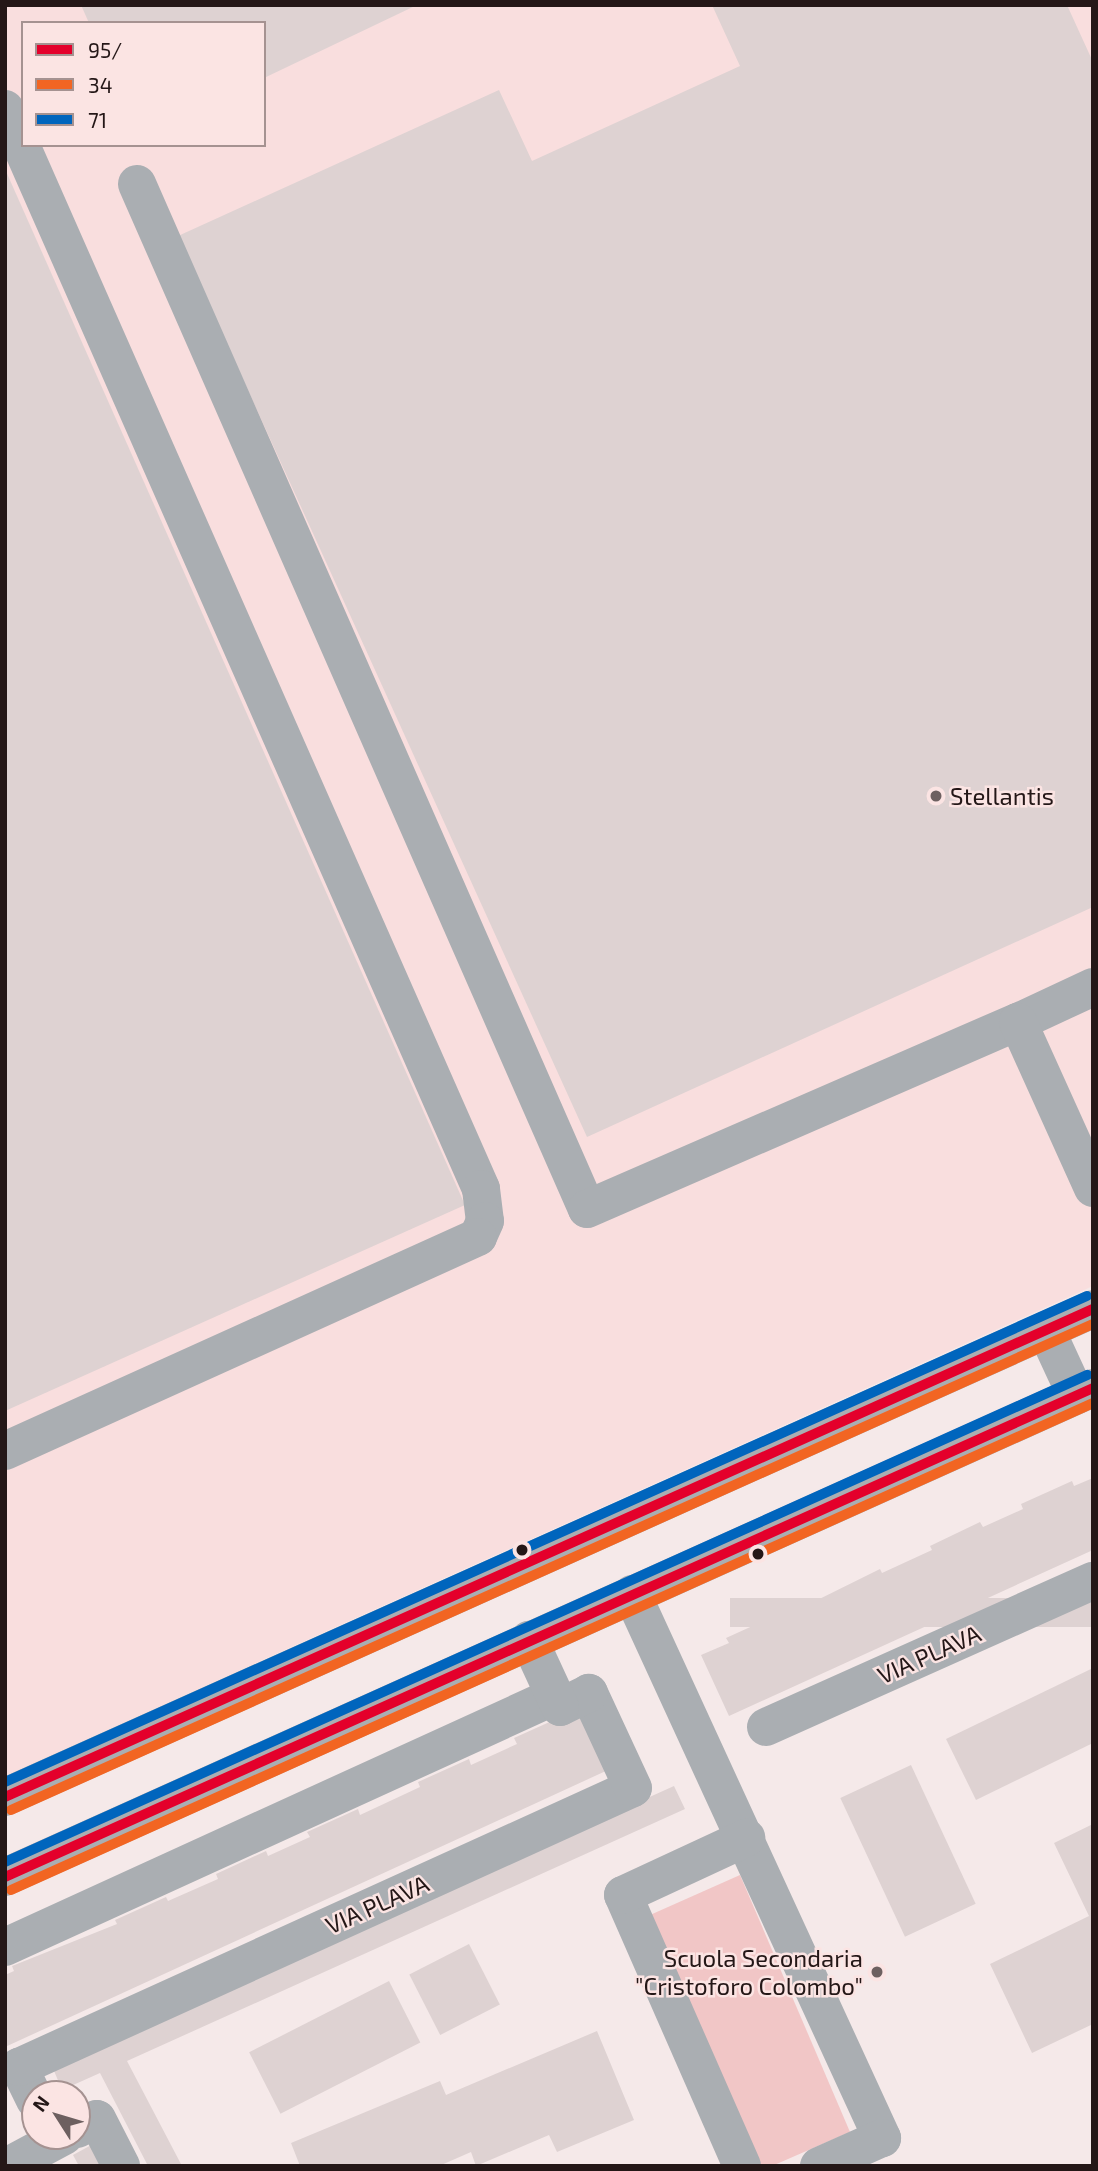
<!DOCTYPE html>
<html>
<head>
<meta charset="utf-8">
<style>
	body { margin:0 }
	#map { position:relative; width:1098px; height:2171px; overflow:hidden; background:#f5e9e9; font-family:"Exo 2",sans-serif }
	div>[style] { position:absolute }
	[style*='--x'] { left:calc(var(--x)*1px); top:calc(var(--y)*1px); width:calc(var(--w)*1px); rotate:calc(var(--a)*1deg) }
	.built>* { inset:0; background:#f9dede }
	.green>* { inset:0; background:#f1c6c6 }
	.building>* { inset:0; background:#ded2d2; transform-origin:0 0 }
	.minor>* { height:38px; margin:-19px; padding:0 19px; transform-origin:19px; border-radius:19px; background:#aaaeb2 }
	.bus-1>* { height:10px; margin:-5px; padding:0 5px; transform-origin:5px; border-radius:5px; background:#e4002b }
	.bus-2>* { height:10px; margin:-5px; padding:0 5px; transform-origin:5px; border-radius:5px; background:#f26522 }
	.bus-3>* { height:10px; margin:-5px; padding:0 5px; transform-origin:5px; border-radius:5px; background:#0065bd }
	.dots>* { width:19px; height:19px; translate:-50% -50%; box-sizing:border-box; border:4px solid #fbe4e3; border-radius:50% }
	span { translate:-50% -50%; white-space:nowrap; text-align:center; line-height:1.15; -webkit-text-stroke:5px #fbe4e3; paint-order:stroke }
	.poi-label { font-size:24px; color:#241717 }
	.left { translate:0 -50%; text-align:left }
	.right { translate:-100% -50%; text-align:right }
	.street-label { font-size:24px; color:#241717 }
	.frame { position:absolute; inset:0; border:7px solid #241717; pointer-events:none }
	.legend { position:absolute; left:21px; top:21px; width:245px; height:126px; box-sizing:border-box; background:#fbe4e3; border:2px solid #a59291; margin:0; padding:9px 12px; list-style:none; font-size:21px; color:#241717 }
	.legend li { display:flex; align-items:center; gap:14px; height:35px }
	.legend b { width:35px; border:2px solid #a59291 }
	.north { position:absolute; left:21px; top:2080px; width:70px; height:70px; box-sizing:border-box; background:#fbe4e3; border:2px solid #a59291; border-radius:50%; rotate:307deg; font-size:19px; font-weight:700; line-height:28px; text-align:center; color:#241717 }
	.north::after { content:''; display:block; margin:auto; width:24px; height:32px; background:#6d6060; clip-path:polygon(50% 0,100% 100%,50% 72%,0 100%) }
</style>
</head>
<body>
<div id="map">
	<div class="built">
		<i style="clip-path:polygon(evenodd,5px 5px,1093px 5px,1093px 1286px,5px 1776px,5px 5px,23px 23px,264px 23px,264px 145px,23px 145px,23px 23px)"></i>
	</div>
	<div class="green">
		<i style="clip-path:polygon(740px 1875px,850px 2132px,772px 2166px,757px 2166px,650px 1915px)"></i>
	</div>
	<div class="building">
		<i style="clip-path:polygon(81px 5px,417px 5px,264px 78px,264px 23px,89px 23px)"></i>
		<i style="clip-path:polygon(712px 5px,1067px 5px,1093px 62px,1093px 907px,587px 1137px,178px 236px,499px 90px,532px 161px,740px 66px)"></i>
		<i style="clip-path:polygon(5px 169px,465px 1205px,5px 1411px)"></i>
		<i style="clip-path:polygon(1093px 1478px,1093px 1550px,729px 1716px,701px 1655px,729px 1643px,726px 1638px,777px 1615px,779px 1619px,880px 1569px,882px 1573px,932px 1550px,930px 1546px,980px 1522px,983px 1527px,1023px 1509px,1021px 1504px,1072px 1481px,1074px 1486px)"></i>
		<i style="left:1093px;top:1598px;width:29px;height:363px;rotate:90deg"></i>
		<i style="clip-path:polygon(1093px 1668px,1093px 1743px,976px 1800px,946px 1739px)"></i>
		<i style="clip-path:polygon(584px 1714px,608px 1770px,5px 2047px,5px 1975px,14px 1971px,12px 1966px,117px 1924px,115px 1920px,166px 1897px,168px 1901px,218px 1879px,216px 1874px,266px 1851px,268px 1856px,310px 1837px,307px 1832px,358px 1809px,360px 1815px,420px 1787px,418px 1782px,469px 1759px,471px 1765px,517px 1744px,514px 1738px,565px 1715px)"></i>
		<i style="left:911px;top:1765px;width:153px;height:78px;rotate:65deg"></i>
		<i style="clip-path:polygon(674px 1786px,685px 1809px,127px 2061px,182px 2166px,148px 2166px,100px 2073px,62px 2090px,52px 2066px)"></i>
		<i style="clip-path:polygon(1093px 1824px,1093px 2024px,1032px 2053px,990px 1964px,1089px 1916px,1054px 1843px)"></i>
		<i style="left:469px;top:1944px;width:68px;height:67px;rotate:63deg"></i>
		<i style="left:389px;top:1981px;width:69px;height:157px;rotate:63deg"></i>
		<i style="clip-path:polygon(597px 2031px,634px 2120px,557px 2152px,549px 2135px,476px 2166px,471px 2152px,439px 2166px,300px 2166px,291px 2143px,440px 2081px,446px 2095px)"></i>
		<i style="clip-path:polygon(95px 2143px,107px 2166px,79px 2166px,73px 2155px)"></i>
	</div>
	<div class="minor">
		<i style="--x:5;--y:109;--w:1180;--a:66.21"></i>
		<i style="--x:481;--y:1189;--w:32;--a:83"></i>
		<i style="--x:485;--y:1221;--w:17;--a:114"></i>
		<i style="--x:478;--y:1237;--w:519;--a:155.66"></i>
		<i style="--x:137;--y:184;--w:1119;--a:66.3"></i>
		<i style="--x:587;--y:1209;--w:470;--a:-23.5"></i>
		<i style="--x:1093;--y:987;--w:83;--a:155"></i>
		<i style="--x:1018;--y:1022;--w:182;--a:65.7"></i>
		<i style="--x:1046;--y:1330;--w:72;--a:65.2"></i>
		<i style="--x:632;--y:1594;--w:599;--a:65.32"></i>
		<i style="--x:882;--y:2138;--w:69;--a:156"></i>
		<i style="--x:766;--y:1727;--w:358;--a:-24.1"></i>
		<i style="--x:5;--y:1797;--w:1192;--a:-24.16"></i>
		<i style="--x:5;--y:1877;--w:1193;--a:-24.2"></i>
		<i style="--x:5;--y:1947;--w:605;--a:-24.53"></i>
		<i style="--x:35;--y:2100;--w:37;--a:-116"></i>
		<i style="--x:19;--y:2067;--w:674;--a:-24.44"></i>
		<i style="--x:633;--y:1788;--w:105;--a:-114.9"></i>
		<i style="--x:589;--y:1693;--w:32;--a:154"></i>
		<i style="--x:560;--y:1707;--w:74;--a:-114.8"></i>
		<i style="--x:77;--y:2129;--w:22;--a:-27"></i>
		<i style="--x:97;--y:2119;--w:53;--a:62.9"></i>
		<i style="--x:8;--y:2166;--w:64;--a:-28.2"></i>
		<i style="--x:742;--y:2166;--w:296;--a:-113.7"></i>
		<i style="--x:623;--y:1895;--w:136;--a:-24.9"></i>
	</div>
	<div class="bus-1">
		<i style="--x:5;--y:1797;--w:1192;--a:-24.16"></i>
		<i style="--x:5;--y:1877;--w:1193;--a:-24.2"></i>
	</div>
	<div class="bus-2">
		<i style="--x:11;--y:1810;--w:1186;--a:-24.19"></i>
		<i style="--x:11;--y:1890;--w:1187;--a:-24.23"></i>
	</div>
	<div class="bus-3">
		<i style="--x:5;--y:1782;--w:1186;--a:-24.19"></i>
		<i style="--x:5;--y:1862;--w:1187;--a:-24.23"></i>
	</div>
	<div class="dots">
		<i style="left:936px;top:796px;background:#6d6060"></i>
		<i style="left:522px;top:1550px;background:#241717"></i>
		<i style="left:758px;top:1554px;background:#241717"></i>
		<i style="left:877px;top:1972px;background:#6d6060"></i>
	</div>
	<div class="poi-label">
		<span class="left" style="left:950px;top:796px">Stellantis</span>
		<span class="right" style="left:863px;top:1972px">Scuola Secondaria<br>"Cristoforo Colombo"</span>
	</div>
	<div class="street-label">
		<span style="left:929px;top:1654px;rotate:-24deg">VIA PLAVA</span>
		<span style="left:377px;top:1904px;rotate:-24deg">VIA PLAVA</span>
	</div>
	<div class="frame"></div>
	<ul class="legend">
	<li><b style="height:9px;background:#e4002b"></b>95/</li>
	<li><b style="height:9px;background:#f26522"></b>34</li>
	<li><b style="height:9px;background:#0065bd"></b>71</li>
	</ul>
	<div class="north">N</div>
</div>
</body>
</html>
